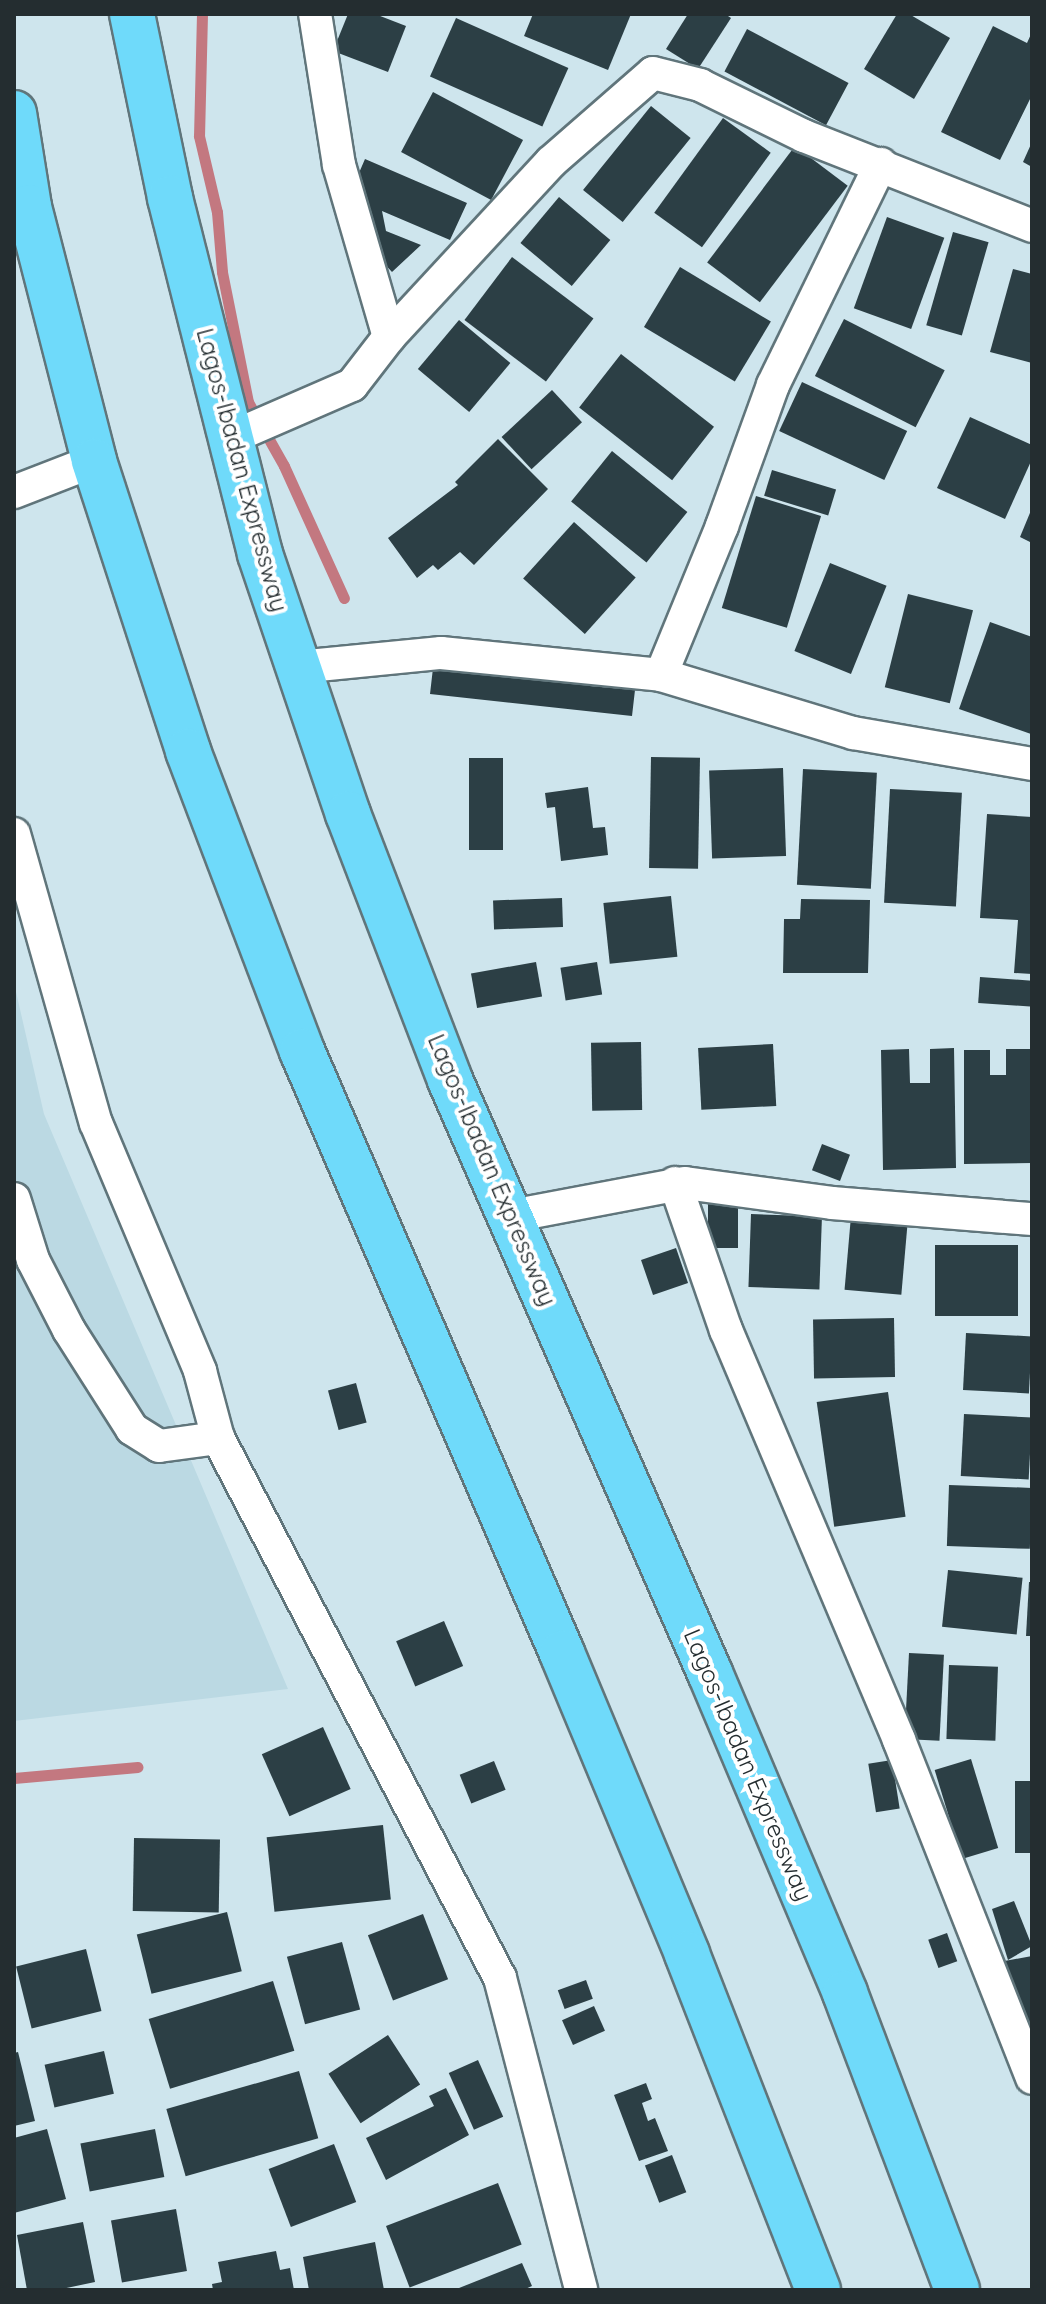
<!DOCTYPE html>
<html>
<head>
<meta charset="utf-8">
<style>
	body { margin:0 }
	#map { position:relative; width:1046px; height:2304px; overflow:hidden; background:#cee5ed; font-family:Quicksand,sans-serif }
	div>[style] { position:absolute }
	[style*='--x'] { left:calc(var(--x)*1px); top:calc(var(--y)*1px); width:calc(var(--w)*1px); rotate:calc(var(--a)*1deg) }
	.built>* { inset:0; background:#bbd9e3 }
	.stream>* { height:11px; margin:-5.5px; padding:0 5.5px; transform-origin:5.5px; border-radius:5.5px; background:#c37880 }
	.building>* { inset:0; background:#2c3f45; transform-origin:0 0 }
	.roads { filter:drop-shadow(2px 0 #60757b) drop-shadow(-2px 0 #60757b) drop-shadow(0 2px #60757b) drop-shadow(0 -2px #60757b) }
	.minor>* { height:32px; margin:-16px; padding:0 16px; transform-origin:16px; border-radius:16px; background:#fff }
	.motorway>* { height:44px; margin:-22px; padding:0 22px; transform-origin:22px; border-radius:22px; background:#6fdafa }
	span { translate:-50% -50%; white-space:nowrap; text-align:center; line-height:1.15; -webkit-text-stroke:8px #fff; paint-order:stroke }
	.street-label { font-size:24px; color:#242d30 }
	.frame { position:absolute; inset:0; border:16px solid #242d30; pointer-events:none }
</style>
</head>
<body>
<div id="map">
	<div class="built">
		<i style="clip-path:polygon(14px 983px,44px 1114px,288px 1689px,14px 1721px)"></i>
	</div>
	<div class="stream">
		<i style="--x:202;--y:14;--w:122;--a:91.4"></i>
		<i style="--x:199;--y:136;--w:78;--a:76.7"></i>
		<i style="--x:217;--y:212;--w:60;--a:85.2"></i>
		<i style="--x:222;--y:272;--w:133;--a:78.7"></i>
		<i style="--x:248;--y:402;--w:73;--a:60.6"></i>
		<i style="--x:284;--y:466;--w:145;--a:65.6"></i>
		<i style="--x:14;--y:1778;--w:124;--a:-5.1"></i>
	</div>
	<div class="building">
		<i style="clip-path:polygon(348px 14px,375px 14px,406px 26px,388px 72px,333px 51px)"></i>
		<i style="clip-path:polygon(533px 14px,631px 14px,608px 70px,524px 36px)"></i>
		<i style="clip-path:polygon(688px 14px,725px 14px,731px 18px,698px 69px,666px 49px)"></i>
		<i style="clip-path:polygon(897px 14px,909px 14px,950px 38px,914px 99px,864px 69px)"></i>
		<i style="left:456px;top:18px;width:123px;height:64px;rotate:24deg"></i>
		<i style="clip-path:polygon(993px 26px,1027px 43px,1032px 32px,1032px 95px,1000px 160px,941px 132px)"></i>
		<i style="left:747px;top:29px;width:115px;height:48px;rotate:28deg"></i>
		<i style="left:433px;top:92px;width:102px;height:68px;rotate:28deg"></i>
		<i style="left:651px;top:106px;width:51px;height:108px;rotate:39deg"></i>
		<i style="left:723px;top:118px;width:59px;height:117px;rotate:36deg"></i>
		<i style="clip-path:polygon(1032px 142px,1032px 167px,1023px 162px)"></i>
		<i style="left:795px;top:146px;width:66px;height:146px;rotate:37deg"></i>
		<i style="clip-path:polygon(365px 159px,467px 203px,450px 240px,382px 211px,386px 231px,421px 245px,392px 272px,368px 246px,349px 196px)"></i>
		<i style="left:559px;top:197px;width:67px;height:60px;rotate:40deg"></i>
		<i style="left:887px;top:217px;width:61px;height:97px;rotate:20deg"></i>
		<i style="left:953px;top:232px;width:37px;height:97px;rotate:16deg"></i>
		<i style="left:512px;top:257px;width:102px;height:79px;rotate:37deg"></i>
		<i style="left:680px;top:267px;width:106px;height:70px;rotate:31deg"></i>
		<i style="clip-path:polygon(1013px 269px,1032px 274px,1032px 363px,990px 352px)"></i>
		<i style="left:844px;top:319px;width:113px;height:64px;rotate:27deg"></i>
		<i style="left:459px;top:320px;width:67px;height:64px;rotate:40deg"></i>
		<i style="left:621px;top:354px;width:118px;height:68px;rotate:38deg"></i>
		<i style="left:802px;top:382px;width:116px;height:54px;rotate:25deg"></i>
		<i style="left:552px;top:390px;width:44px;height:69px;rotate:47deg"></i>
		<i style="clip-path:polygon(970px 417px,1032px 445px,1032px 459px,1005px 519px,937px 488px)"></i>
		<i style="clip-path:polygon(498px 439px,548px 489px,474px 565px,460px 552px,438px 570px,433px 565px,417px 578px,388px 538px,458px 485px,455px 482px)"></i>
		<i style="left:612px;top:451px;width:97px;height:65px;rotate:39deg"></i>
		<i style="left:772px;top:470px;width:67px;height:27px;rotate:17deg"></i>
		<i style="left:756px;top:496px;width:68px;height:117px;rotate:17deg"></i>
		<i style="clip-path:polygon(1032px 508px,1032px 543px,1020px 537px)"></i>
		<i style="left:574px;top:522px;width:83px;height:76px;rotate:42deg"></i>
		<i style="left:830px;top:563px;width:61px;height:95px;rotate:22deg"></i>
		<i style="left:908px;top:594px;width:67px;height:96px;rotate:14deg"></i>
		<i style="clip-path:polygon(990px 622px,1032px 637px,1031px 734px,959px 709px)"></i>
		<i style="clip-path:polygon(459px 661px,519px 668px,518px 677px,555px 682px,556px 671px,591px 675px,590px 686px,635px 690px,632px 716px,430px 694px,433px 668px,457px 671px)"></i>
		<i style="left:651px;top:757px;width:49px;height:111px;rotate:1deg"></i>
		<i style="left:469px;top:758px;width:34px;height:92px"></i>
		<i style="left:783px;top:768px;width:88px;height:74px;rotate:88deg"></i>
		<i style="left:803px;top:769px;width:74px;height:116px;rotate:3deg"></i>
		<i style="clip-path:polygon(588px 787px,593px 828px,605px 827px,608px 855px,561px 861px,555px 807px,547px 808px,545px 793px)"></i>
		<i style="left:890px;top:789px;width:72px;height:114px;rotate:3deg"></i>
		<i style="clip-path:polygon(987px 814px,1032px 817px,1032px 974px,1014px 973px,1018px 920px,980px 918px)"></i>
		<i style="left:671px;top:896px;width:61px;height:68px;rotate:84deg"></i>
		<i style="left:562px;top:898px;width:29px;height:69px;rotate:88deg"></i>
		<i style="clip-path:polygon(801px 899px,870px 900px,868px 973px,783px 973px,784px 919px,800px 919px)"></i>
		<i style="left:536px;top:962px;width:35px;height:66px;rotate:80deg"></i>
		<i style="left:597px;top:962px;width:33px;height:37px;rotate:81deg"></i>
		<i style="left:980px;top:977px;width:52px;height:26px;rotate:4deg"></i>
		<i style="left:641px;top:1042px;width:68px;height:50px;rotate:89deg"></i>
		<i style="left:773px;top:1044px;width:62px;height:75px;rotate:87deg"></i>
		<i style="clip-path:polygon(954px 1048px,956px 1168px,883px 1170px,881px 1050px,909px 1049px,910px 1083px,930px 1083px,930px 1049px)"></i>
		<i style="clip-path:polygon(1006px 1049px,1032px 1049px,1032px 1163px,964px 1164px,964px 1050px,990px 1050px,990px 1075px,1006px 1075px)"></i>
		<i style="left:822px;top:1144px;width:30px;height:28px;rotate:21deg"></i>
		<i style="left:708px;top:1197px;width:30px;height:51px"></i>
		<i style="left:751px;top:1214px;width:71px;height:73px;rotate:2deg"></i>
		<i style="left:851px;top:1216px;width:57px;height:74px;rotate:5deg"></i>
		<i style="left:935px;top:1245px;width:83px;height:71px"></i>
		<i style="left:676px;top:1248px;width:37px;height:37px;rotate:71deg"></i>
		<i style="left:894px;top:1318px;width:59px;height:81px;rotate:89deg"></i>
		<i style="left:966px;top:1333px;width:66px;height:57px;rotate:3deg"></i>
		<i style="left:356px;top:1383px;width:41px;height:29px;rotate:75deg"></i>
		<i style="left:888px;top:1392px;width:126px;height:72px;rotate:82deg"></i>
		<i style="left:964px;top:1414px;width:68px;height:62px;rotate:3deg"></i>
		<i style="left:949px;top:1485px;width:83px;height:61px;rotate:2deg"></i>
		<i style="left:948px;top:1570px;width:75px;height:57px;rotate:6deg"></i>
		<i style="clip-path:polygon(1029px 1582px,1032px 1582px,1032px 1636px,1026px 1636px)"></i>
		<i style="left:444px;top:1621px;width:49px;height:52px;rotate:67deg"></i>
		<i style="left:909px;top:1653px;width:35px;height:86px;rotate:3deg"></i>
		<i style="left:949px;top:1665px;width:49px;height:74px;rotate:2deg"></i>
		<i style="left:323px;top:1727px;width:68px;height:67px;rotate:66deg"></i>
		<i style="left:971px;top:1759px;width:93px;height:38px;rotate:73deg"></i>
		<i style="left:892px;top:1760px;width:49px;height:24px;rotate:81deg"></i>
		<i style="left:494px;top:1761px;width:31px;height:37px;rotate:68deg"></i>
		<i style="left:1015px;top:1781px;width:17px;height:72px"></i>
		<i style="left:383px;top:1825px;width:75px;height:117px;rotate:84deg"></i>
		<i style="left:134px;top:1838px;width:86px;height:73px;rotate:1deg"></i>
		<i style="clip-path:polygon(1014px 1901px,1032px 1946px,1008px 1960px,992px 1909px)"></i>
		<i style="left:227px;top:1912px;width:61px;height:93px;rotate:76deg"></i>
		<i style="left:423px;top:1914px;width:70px;height:59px;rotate:69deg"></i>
		<i style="left:947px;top:1933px;width:30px;height:20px;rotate:70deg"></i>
		<i style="left:342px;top:1942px;width:70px;height:57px;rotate:75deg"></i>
		<i style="left:86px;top:1949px;width:64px;height:72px;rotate:76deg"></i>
		<i style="clip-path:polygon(1032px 1956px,1032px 2023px,1025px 2024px,999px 1962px)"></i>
		<i style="left:586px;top:1980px;width:20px;height:30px;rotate:70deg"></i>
		<i style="left:273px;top:1981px;width:73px;height:130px;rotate:73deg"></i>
		<i style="left:594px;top:2006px;width:27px;height:35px;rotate:66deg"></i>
		<i style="left:388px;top:2035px;width:59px;height:71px;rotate:57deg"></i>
		<i style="left:104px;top:2051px;width:44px;height:61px;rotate:77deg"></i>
		<i style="clip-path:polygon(18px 2052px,35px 2121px,14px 2126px,14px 2053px)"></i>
		<i style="left:478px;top:2060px;width:62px;height:32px;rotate:66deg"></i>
		<i style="left:299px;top:2071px;width:70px;height:138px;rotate:74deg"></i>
		<i style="clip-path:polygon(646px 2083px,652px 2099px,642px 2103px,648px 2121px,655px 2118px,668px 2151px,639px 2161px,614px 2095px)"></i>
		<i style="clip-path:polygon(446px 2088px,469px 2135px,386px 2180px,366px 2138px,434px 2106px,429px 2096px)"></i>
		<i style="clip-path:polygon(47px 2129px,66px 2199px,14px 2213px,14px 2138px)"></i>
		<i style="left:155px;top:2129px;width:49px;height:76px;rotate:79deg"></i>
		<i style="left:334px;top:2144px;width:62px;height:70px;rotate:69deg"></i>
		<i style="left:672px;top:2155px;width:40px;height:29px;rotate:69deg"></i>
		<i style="left:498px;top:2183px;width:66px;height:120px;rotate:69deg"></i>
		<i style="left:176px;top:2209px;width:63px;height:66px;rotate:80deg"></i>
		<i style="clip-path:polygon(83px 2222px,95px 2282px,57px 2290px,27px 2290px,17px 2235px)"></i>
		<i style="clip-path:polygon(375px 2242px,384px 2290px,309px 2290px,303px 2257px)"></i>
		<i style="clip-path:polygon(276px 2251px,280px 2270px,290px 2268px,294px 2290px,213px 2290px,212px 2284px,222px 2282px,218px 2262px)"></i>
		<i style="clip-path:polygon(522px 2263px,532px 2286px,523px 2290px,454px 2290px)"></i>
	</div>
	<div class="roads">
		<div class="minor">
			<i style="--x:389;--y:337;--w:238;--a:-47.2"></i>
			<i style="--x:551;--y:162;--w:135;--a:-41.1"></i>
			<i style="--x:653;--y:73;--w:49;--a:14.3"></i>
			<i style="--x:700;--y:85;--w:116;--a:26.1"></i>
			<i style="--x:804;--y:136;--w:245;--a:21.5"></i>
			<i style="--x:230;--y:438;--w:133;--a:-23.5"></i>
			<i style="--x:352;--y:385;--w:61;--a:-52.4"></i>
			<i style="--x:389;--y:337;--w:179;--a:-106.2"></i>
			<i style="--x:339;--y:165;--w:153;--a:-99"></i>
			<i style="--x:14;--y:492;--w:86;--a:-21.2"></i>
			<i style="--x:298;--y:667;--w:144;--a:-5.6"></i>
			<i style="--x:441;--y:653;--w:221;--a:5.7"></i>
			<i style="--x:661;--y:675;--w:201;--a:16.8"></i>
			<i style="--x:853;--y:733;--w:182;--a:9.8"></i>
			<i style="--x:661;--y:675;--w:161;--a:-67.7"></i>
			<i style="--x:722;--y:526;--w:150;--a:-70.1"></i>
			<i style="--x:773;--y:385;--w:246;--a:-64"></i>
			<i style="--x:14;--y:834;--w:300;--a:74.2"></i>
			<i style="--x:96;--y:1123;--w:269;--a:67.2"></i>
			<i style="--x:200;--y:1371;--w:69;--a:75"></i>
			<i style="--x:218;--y:1438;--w:609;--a:62.43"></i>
			<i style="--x:500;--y:1978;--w:322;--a:75.4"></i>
			<i style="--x:675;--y:1183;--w:156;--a:70.9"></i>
			<i style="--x:726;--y:1330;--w:445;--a:67.1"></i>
			<i style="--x:899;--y:1740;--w:363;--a:68.5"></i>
			<i style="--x:14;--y:1199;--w:64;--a:72.7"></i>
			<i style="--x:33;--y:1260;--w:79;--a:62.8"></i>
			<i style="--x:69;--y:1330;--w:117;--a:57.5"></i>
			<i style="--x:132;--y:1429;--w:32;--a:32"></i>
			<i style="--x:159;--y:1446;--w:60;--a:-7.7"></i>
			<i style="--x:511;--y:1216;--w:177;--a:-10.7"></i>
			<i style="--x:685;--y:1183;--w:148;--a:7.7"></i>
			<i style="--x:832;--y:1203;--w:201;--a:4.6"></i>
		</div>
		<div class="motorway">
			<i style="--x:132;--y:14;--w:188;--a:78.3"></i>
			<i style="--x:170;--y:198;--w:367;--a:75.8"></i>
			<i style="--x:260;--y:554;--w:274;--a:71.3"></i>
			<i style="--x:348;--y:814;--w:285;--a:69"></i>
			<i style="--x:450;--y:1080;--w:647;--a:66.33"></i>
			<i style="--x:710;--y:1673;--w:347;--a:67.1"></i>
			<i style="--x:845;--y:1993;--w:317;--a:69.3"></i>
			<i style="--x:14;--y:113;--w:95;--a:80.9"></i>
			<i style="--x:29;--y:207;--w:262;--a:75.6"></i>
			<i style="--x:94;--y:461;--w:305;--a:72"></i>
			<i style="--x:188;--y:751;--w:321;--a:69.2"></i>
			<i style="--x:302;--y:1051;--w:656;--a:66.64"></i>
			<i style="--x:562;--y:1653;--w:326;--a:67.4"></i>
			<i style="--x:687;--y:1954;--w:361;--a:68.7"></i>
		</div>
	</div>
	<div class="street-label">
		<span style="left:242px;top:470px;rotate:75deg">Lagos-Ibadan Expressway</span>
		<span style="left:492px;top:1170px;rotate:67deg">Lagos-Ibadan Expressway</span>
		<span style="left:748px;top:1765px;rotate:67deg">Lagos-Ibadan Expressway</span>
	</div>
	<div class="frame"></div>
</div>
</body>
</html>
